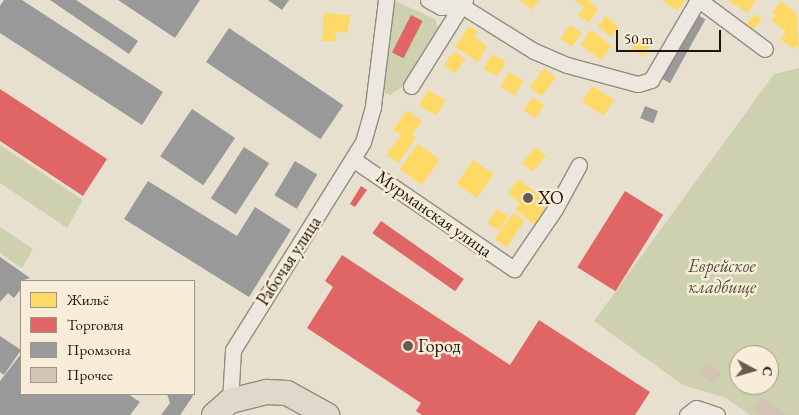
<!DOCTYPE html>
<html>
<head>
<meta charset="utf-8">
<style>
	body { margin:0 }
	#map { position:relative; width:799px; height:415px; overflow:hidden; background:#e8e0ce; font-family:"EB Garamond",serif }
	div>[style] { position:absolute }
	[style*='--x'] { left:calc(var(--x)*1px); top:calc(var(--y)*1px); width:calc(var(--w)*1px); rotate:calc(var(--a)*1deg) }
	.green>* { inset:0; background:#ced1af }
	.homes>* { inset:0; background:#ffd966; transform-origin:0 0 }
	.shops>* { inset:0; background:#e06666; transform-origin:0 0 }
	.industry>* { inset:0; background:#999; transform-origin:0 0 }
	.building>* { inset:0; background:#d3c4b6; transform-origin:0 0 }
	.roads { filter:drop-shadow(1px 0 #928c80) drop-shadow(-1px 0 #928c80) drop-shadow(0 1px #928c80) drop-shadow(0 -1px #928c80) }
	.street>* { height:15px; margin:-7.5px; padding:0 7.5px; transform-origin:7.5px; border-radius:7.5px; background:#ece8df }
	.primary>* { height:24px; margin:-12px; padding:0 12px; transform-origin:12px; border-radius:12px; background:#e0d8ca }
	.dots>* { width:14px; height:14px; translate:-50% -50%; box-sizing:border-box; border:2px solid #f7edd8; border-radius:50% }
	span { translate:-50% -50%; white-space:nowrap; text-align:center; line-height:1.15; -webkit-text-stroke:5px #f7edd8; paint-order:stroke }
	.poi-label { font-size:18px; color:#20140a }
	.left { translate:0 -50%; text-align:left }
	.street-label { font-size:18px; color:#20140a }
	.park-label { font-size:18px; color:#55523b; font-style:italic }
	.legend { position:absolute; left:20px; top:280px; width:175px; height:115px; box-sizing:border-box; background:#f7edd8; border:1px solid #a19686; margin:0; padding:6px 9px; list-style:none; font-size:15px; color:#20140a }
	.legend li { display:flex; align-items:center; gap:10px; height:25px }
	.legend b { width:25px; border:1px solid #a19686 }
	.north { position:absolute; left:729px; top:345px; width:50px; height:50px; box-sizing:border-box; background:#f7edd8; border:1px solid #a19686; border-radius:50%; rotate:96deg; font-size:14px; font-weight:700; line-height:20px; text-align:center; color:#20140a }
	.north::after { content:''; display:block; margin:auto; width:18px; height:22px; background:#665b4f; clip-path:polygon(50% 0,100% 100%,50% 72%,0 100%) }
	.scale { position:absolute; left:616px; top:30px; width:105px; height:22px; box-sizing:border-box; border:2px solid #20140a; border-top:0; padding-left:6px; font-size:15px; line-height:18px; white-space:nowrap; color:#20140a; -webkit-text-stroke:4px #f7edd8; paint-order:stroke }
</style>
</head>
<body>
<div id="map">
	<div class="green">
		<i style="clip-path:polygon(393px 0,435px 19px,440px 32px,409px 83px,390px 95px,379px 91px)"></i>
		<i style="clip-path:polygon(evenodd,799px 68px,799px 415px,750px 415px,726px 398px,683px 385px,594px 321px,774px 74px,799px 68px,739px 355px,769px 355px,769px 385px,739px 385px,739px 355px)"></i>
		<i style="clip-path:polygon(0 145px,83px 200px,67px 228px,0 183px)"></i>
		<i style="clip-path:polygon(0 227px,33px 249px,22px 268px,0 253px)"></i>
	</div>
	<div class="homes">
		<i style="clip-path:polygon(519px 0,539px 0,532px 10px)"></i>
		<i style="clip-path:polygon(574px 0,589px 0,598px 9px,589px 23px,578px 15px,584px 7px)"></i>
		<i style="clip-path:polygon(662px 0,685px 0,678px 11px)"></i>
		<i style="clip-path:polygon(727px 0,756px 0,748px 13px)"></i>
		<i style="clip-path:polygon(781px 1px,797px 14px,799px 48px,796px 45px,793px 49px,780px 39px,786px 32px,771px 20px,776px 15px,772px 12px)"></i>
		<i style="clip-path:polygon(324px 13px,350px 15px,348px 33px,336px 32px,335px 42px,322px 41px)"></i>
		<i style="left:755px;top:14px;width:9px;height:14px;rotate:41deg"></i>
		<i style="left:606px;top:16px;width:17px;height:13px;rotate:40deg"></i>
		<i style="left:570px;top:25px;width:14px;height:17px;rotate:34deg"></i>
		<i style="clip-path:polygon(469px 26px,478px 32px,474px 37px,487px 46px,478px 62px,455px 47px)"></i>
		<i style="left:591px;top:30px;width:26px;height:18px;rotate:37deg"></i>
		<i style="left:639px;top:38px;width:14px;height:13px;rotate:34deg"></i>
		<i style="left:454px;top:51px;width:14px;height:17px;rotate:36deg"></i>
		<i style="left:492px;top:54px;width:16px;height:17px;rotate:30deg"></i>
		<i style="left:544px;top:68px;width:15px;height:24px;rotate:37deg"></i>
		<i style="left:509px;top:72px;width:17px;height:17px;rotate:31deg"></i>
		<i style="left:592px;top:86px;width:26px;height:19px;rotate:32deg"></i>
		<i style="left:428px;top:90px;width:20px;height:18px;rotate:30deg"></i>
		<i style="left:533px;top:97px;width:14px;height:16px;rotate:36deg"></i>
		<i style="clip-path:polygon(407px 110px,422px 121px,412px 135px,416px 138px,398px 163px,386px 155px,401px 135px,393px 130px)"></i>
		<i style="left:418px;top:144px;width:27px;height:31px;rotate:36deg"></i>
		<i style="left:535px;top:147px;width:14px;height:21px;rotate:39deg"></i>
		<i style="left:473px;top:160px;width:25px;height:29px;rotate:34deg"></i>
		<i style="clip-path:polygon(518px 179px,552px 205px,536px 226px,515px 209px,520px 203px,508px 193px)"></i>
		<i style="left:496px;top:209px;width:14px;height:17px;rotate:30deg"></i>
		<i style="left:513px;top:213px;width:14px;height:32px;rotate:34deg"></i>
	</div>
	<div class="shops">
		<i style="left:411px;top:15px;width:13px;height:42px;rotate:27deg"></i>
		<i style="clip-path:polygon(0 89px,107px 159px,83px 196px,0 141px)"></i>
		<i style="clip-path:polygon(361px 186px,367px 190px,355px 207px,350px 204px)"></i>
		<i style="left:625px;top:191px;width:45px;height:90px;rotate:32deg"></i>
		<i style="left:381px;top:221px;width:101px;height:15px;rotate:35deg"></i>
		<i style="clip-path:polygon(342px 255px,510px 365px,539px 320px,650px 392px,635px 415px,422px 415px,416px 411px,421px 403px,307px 328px,333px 287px,325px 281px)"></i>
	</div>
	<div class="industry">
		<i style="clip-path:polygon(4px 0,22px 0,163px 92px,142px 125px,0 33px,0 6px)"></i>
		<i style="clip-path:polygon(50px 0,76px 0,138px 41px,129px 54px)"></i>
		<i style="clip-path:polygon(118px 0,200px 0,175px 38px)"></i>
		<i style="clip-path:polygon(268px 0,289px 0,282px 10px)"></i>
		<i style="left:694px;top:13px;width:13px;height:73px;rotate:29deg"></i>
		<i style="left:229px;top:28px;width:138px;height:41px;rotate:34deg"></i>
		<i style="left:645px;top:106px;width:14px;height:13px;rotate:21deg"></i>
		<i style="left:192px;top:109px;width:52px;height:57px;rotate:34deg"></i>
		<i style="left:244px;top:147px;width:30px;height:61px;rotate:33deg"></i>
		<i style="left:295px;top:161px;width:26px;height:40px;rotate:31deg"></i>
		<i style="clip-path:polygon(148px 181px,237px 236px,255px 207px,291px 230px,249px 297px,124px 219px)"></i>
		<i style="clip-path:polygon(0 257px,30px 278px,21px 281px,21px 289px,14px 298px,8px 293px,0 302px)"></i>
		<i style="clip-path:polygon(0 336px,21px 350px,4px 375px,0 372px)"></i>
		<i style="clip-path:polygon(21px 354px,21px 394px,128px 394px,140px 402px,130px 415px,0 415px,0 381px)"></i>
		<i style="clip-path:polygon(167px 394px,190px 394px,193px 396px,180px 415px,161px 415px,170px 403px)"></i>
	</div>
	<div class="building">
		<i style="left:708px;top:363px;width:17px;height:14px;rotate:36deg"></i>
		<i style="clip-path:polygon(760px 397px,788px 415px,758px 415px,752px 411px)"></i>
	</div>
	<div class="roads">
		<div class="street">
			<i style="--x:428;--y:0;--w:15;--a:28"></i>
			<i style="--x:441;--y:7;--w:21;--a:-3"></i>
			<i style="--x:462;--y:6;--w:85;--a:32"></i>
			<i style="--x:534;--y:51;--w:36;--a:23"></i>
			<i style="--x:567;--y:65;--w:73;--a:15"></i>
			<i style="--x:638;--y:84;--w:14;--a:-17"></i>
			<i style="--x:651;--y:80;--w:93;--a:-59.6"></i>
			<i style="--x:699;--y:0;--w:82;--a:36.6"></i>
			<i style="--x:411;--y:86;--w:102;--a:-57.9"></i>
			<i style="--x:354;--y:160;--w:194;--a:34.3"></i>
			<i style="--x:514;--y:269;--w:73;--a:-55.7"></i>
			<i style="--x:555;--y:209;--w:50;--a:-61.4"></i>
			<i style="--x:230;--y:401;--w:51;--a:-86.6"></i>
			<i style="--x:233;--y:350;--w:245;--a:-58"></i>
			<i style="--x:363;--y:142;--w:37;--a:-74"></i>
			<i style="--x:373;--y:106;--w:107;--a:-83"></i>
			<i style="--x:687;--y:415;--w:11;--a:-38"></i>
			<i style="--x:696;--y:408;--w:22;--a:18"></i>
		</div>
		<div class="primary">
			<i style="--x:214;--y:415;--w:21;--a:-41"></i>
			<i style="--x:230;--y:401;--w:38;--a:-14"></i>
			<i style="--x:267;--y:392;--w:20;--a:3"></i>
			<i style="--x:287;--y:393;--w:46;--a:28.8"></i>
		</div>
	</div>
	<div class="dots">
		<i style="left:528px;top:198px;background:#665b4f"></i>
		<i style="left:408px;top:346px;background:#665b4f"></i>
	</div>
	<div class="poi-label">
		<span class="left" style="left:538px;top:198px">ХО</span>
		<span class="left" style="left:418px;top:346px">Город</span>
	</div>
	<div class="street-label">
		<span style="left:434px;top:214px;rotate:35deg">Мурманская улица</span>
		<span style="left:289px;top:261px;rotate:-57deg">Рабочая улица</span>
	</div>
	<div class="park-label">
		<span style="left:722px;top:277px">Еврейское<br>кладбище</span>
	</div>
	<ul class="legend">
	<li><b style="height:14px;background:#ffd966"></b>Жильё</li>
	<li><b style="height:14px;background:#e06666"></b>Торговля</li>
	<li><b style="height:14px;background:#999"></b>Промзона</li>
	<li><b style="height:14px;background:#d3c4b6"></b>Прочее</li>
	</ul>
	<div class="north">С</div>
	<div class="scale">50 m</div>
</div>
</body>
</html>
